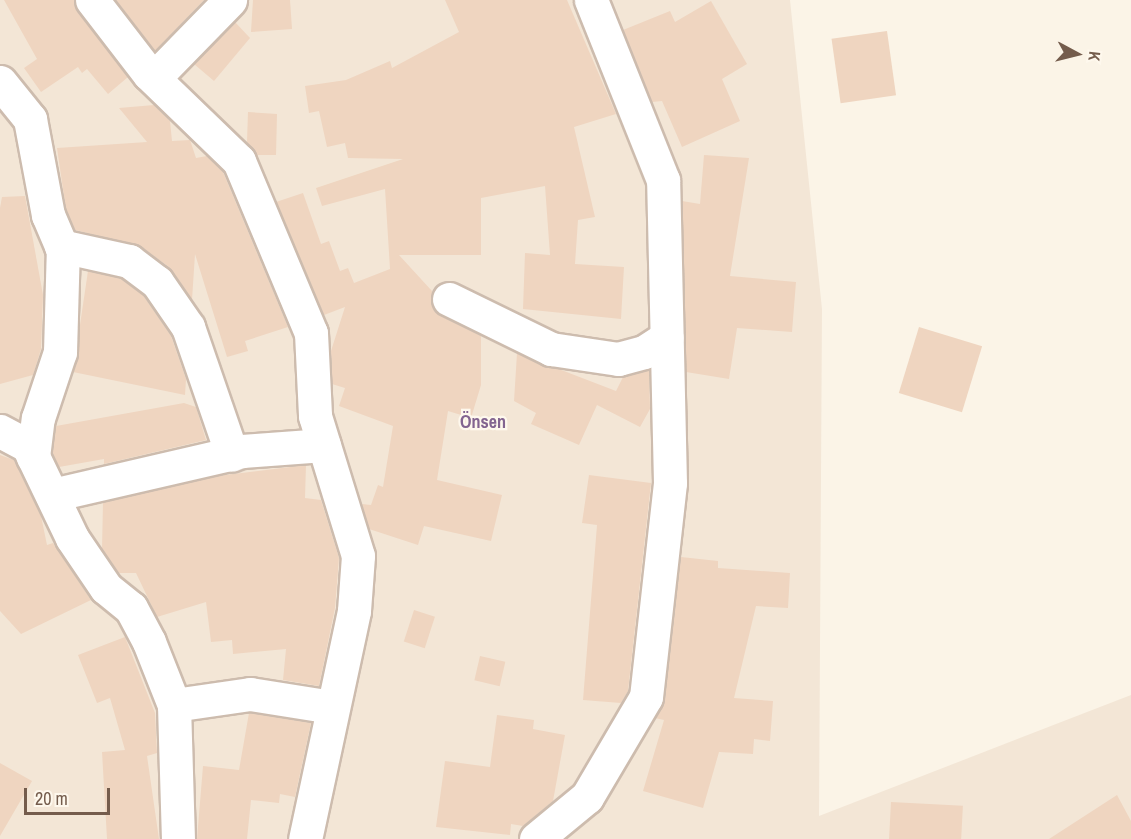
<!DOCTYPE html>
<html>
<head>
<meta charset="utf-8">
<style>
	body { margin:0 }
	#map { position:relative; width:1131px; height:839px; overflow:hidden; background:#fbf4e7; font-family:"Archivo Narrow",sans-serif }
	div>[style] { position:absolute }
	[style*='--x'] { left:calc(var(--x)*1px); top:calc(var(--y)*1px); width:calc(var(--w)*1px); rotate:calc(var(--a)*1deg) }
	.residential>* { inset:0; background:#f3e6d6 }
	.building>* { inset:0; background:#efd5c0; transform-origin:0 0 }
	.roads { filter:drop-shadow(2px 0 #cdbcae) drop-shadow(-2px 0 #cdbcae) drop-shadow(0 2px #cdbcae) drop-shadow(0 -2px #cdbcae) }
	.street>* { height:33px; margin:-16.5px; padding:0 16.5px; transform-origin:16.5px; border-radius:16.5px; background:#fff }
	span { translate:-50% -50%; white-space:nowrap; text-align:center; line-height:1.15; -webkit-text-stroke:4.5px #fef8ed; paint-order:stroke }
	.quarter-label { font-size:18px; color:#836490; font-weight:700 }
	.north { position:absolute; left:1047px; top:24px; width:60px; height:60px; -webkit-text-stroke:4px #fef8ed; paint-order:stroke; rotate:97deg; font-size:16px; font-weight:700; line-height:24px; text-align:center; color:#745c4c }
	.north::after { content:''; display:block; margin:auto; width:21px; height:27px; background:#745c4c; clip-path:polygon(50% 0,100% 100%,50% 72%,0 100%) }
	.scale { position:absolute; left:24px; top:788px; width:86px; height:27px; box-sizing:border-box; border:3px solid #745c4c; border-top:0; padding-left:8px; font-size:18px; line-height:21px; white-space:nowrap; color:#745c4c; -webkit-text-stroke:4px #fef8ed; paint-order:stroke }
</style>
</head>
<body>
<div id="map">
	<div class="residential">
		<i style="clip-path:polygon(0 0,790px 0,822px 309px,819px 816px,1131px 695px,1131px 839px,0 839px)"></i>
	</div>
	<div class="building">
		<i style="clip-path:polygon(4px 0,74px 0,128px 77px,108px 94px,87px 69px,82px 73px,78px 67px,41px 92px,24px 68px,37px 59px)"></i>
		<i style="clip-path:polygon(116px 0,204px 0,155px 51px)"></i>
		<i style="clip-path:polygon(253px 0,290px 0,292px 29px,251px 32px)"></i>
		<i style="clip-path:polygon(445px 0,567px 0,616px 114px,574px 127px,595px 217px,578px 220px,575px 264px,624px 267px,621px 319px,523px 309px,525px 253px,550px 255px,545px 186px,481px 198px,481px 255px,399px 255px,432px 291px,434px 310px,481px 336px,481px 385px,471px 418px,448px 411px,437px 480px,502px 495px,491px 541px,424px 526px,418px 545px,369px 529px,362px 504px,371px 505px,378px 485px,383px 487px,393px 426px,339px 406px,345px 388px,332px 384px,331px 351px,345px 307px,324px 315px,276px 202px,303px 193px,321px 244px,329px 241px,340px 271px,348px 268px,354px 283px,390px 269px,385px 189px,322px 206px,316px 188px,403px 159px,348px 158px,345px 143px,327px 147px,319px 111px,309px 113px,305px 86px,346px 80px,390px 61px,392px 68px,459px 32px)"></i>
		<i style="clip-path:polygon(711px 1px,747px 64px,722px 79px,740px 121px,682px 147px,662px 101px,652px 102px,623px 30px,670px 11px,675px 22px)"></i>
		<i style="clip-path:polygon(235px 22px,250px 38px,214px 81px,194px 64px)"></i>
		<i style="left:887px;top:31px;width:65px;height:56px;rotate:82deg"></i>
		<i style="clip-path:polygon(154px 105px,170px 121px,172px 141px,190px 140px,196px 158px,207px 156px,223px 172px,288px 327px,245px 341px,248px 351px,227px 357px,195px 254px,192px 300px,169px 267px,140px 246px,75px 230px,66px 210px,57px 148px,147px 142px,119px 108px)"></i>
		<i style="clip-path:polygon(248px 112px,277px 114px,276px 155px,257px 155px,247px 142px)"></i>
		<i style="clip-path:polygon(704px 155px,749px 158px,730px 276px,796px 282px,792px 332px,737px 328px,729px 379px,686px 372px,682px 201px,700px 204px)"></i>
		<i style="clip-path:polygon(25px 196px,43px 295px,41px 349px,33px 375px,0 384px,0 208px,2px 197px)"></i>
		<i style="clip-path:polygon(88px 271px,121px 278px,143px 295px,171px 336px,186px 379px,185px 395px,73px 372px)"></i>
		<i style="left:919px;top:327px;width:66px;height:69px;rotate:17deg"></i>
		<i style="clip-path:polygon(517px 353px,616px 391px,623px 377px,649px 370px,650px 409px,640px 427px,597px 405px,579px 445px,531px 424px,536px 413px,514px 401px)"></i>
		<i style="clip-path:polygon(184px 403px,196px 407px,206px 440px,104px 464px,104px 459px,59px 467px,52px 453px,56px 426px)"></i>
		<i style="clip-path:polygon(0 455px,14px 460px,41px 516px,47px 545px,53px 543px,91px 600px,21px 634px,0 611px)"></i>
		<i style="clip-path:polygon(306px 465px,305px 498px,321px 500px,339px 558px,335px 608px,319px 686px,283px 680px,286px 649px,233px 654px,232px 640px,211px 642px,206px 602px,157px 617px,136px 573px,118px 573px,102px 549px,103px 502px,217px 476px)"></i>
		<i style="clip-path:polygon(589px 475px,651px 483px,628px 691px,621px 703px,583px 700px,597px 525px,582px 523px)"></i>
		<i style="clip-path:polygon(681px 557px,718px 561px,718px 568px,790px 573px,788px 608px,756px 606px,734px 698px,773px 701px,770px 741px,754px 739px,753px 754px,719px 752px,703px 808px,643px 791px,664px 720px,655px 718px,665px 699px)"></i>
		<i style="left:414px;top:610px;width:22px;height:33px;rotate:18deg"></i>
		<i style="clip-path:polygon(125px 637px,155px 713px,157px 753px,147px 756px,159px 839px,107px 839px,102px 752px,125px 750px,110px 698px,97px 703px,78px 655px)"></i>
		<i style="left:480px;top:656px;width:26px;height:25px;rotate:13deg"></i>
		<i style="clip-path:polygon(249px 713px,311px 723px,295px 797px,280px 794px,279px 803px,251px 800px,247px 839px,197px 839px,203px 766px,239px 770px)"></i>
		<i style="clip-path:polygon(497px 715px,534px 720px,533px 729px,565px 735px,553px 801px,523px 826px,511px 824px,510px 835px,436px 827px,445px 761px,490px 767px)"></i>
		<i style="clip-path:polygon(0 763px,32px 781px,0 836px)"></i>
		<i style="clip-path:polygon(1117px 795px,1131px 821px,1131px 839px,1049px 839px)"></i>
		<i style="left:891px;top:802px;width:72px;height:37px;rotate:3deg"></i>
	</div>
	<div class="roads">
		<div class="street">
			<i style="--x:92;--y:0;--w:93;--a:52.4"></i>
			<i style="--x:149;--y:74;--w:125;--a:44"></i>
			<i style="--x:239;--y:161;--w:186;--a:67.3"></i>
			<i style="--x:311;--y:333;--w:83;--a:87.2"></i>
			<i style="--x:315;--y:416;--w:146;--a:72.9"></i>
			<i style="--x:358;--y:556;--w:55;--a:94.2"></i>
			<i style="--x:354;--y:611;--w:233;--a:102.1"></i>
			<i style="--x:154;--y:78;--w:109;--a:-45.7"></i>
			<i style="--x:0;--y:82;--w:48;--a:51"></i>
			<i style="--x:30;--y:119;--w:98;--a:79.4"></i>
			<i style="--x:48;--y:215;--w:34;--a:67"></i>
			<i style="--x:61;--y:246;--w:70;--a:12.4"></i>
			<i style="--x:129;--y:261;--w:35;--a:37"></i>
			<i style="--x:157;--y:282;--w:55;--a:55.4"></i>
			<i style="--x:188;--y:327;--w:135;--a:71"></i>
			<i style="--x:449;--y:299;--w:114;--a:26.1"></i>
			<i style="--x:551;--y:349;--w:68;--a:8.5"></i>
			<i style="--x:618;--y:359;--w:27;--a:-15"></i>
			<i style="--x:644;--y:352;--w:27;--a:-33"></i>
			<i style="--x:0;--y:431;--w:32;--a:28"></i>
			<i style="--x:28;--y:446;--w:102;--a:64.4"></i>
			<i style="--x:72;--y:538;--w:60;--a:55.8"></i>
			<i style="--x:106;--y:588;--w:32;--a:39"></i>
			<i style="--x:131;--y:608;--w:38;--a:62"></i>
			<i style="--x:149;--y:642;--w:68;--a:68.4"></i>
			<i style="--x:174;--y:705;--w:134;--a:88.3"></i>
			<i style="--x:33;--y:457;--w:39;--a:-83"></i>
			<i style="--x:38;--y:418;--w:70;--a:-71.6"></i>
			<i style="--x:60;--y:352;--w:105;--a:-88.4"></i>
			<i style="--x:52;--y:495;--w:195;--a:-13"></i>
			<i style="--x:242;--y:451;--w:82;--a:-4.2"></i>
			<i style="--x:174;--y:705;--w:77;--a:-8.2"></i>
			<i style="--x:250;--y:694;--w:83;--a:9"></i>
			<i style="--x:536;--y:839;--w:66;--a:-39.5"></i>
			<i style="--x:587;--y:797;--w:116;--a:-59.5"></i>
			<i style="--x:646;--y:697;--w:215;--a:-83.6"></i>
			<i style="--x:670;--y:483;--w:303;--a:-91.3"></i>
			<i style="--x:663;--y:180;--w:194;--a:-111.8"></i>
		</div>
	</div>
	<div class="quarter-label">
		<span style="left:483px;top:422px">Önsen</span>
	</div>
	<div class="north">K</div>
	<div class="scale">20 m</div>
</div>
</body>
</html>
